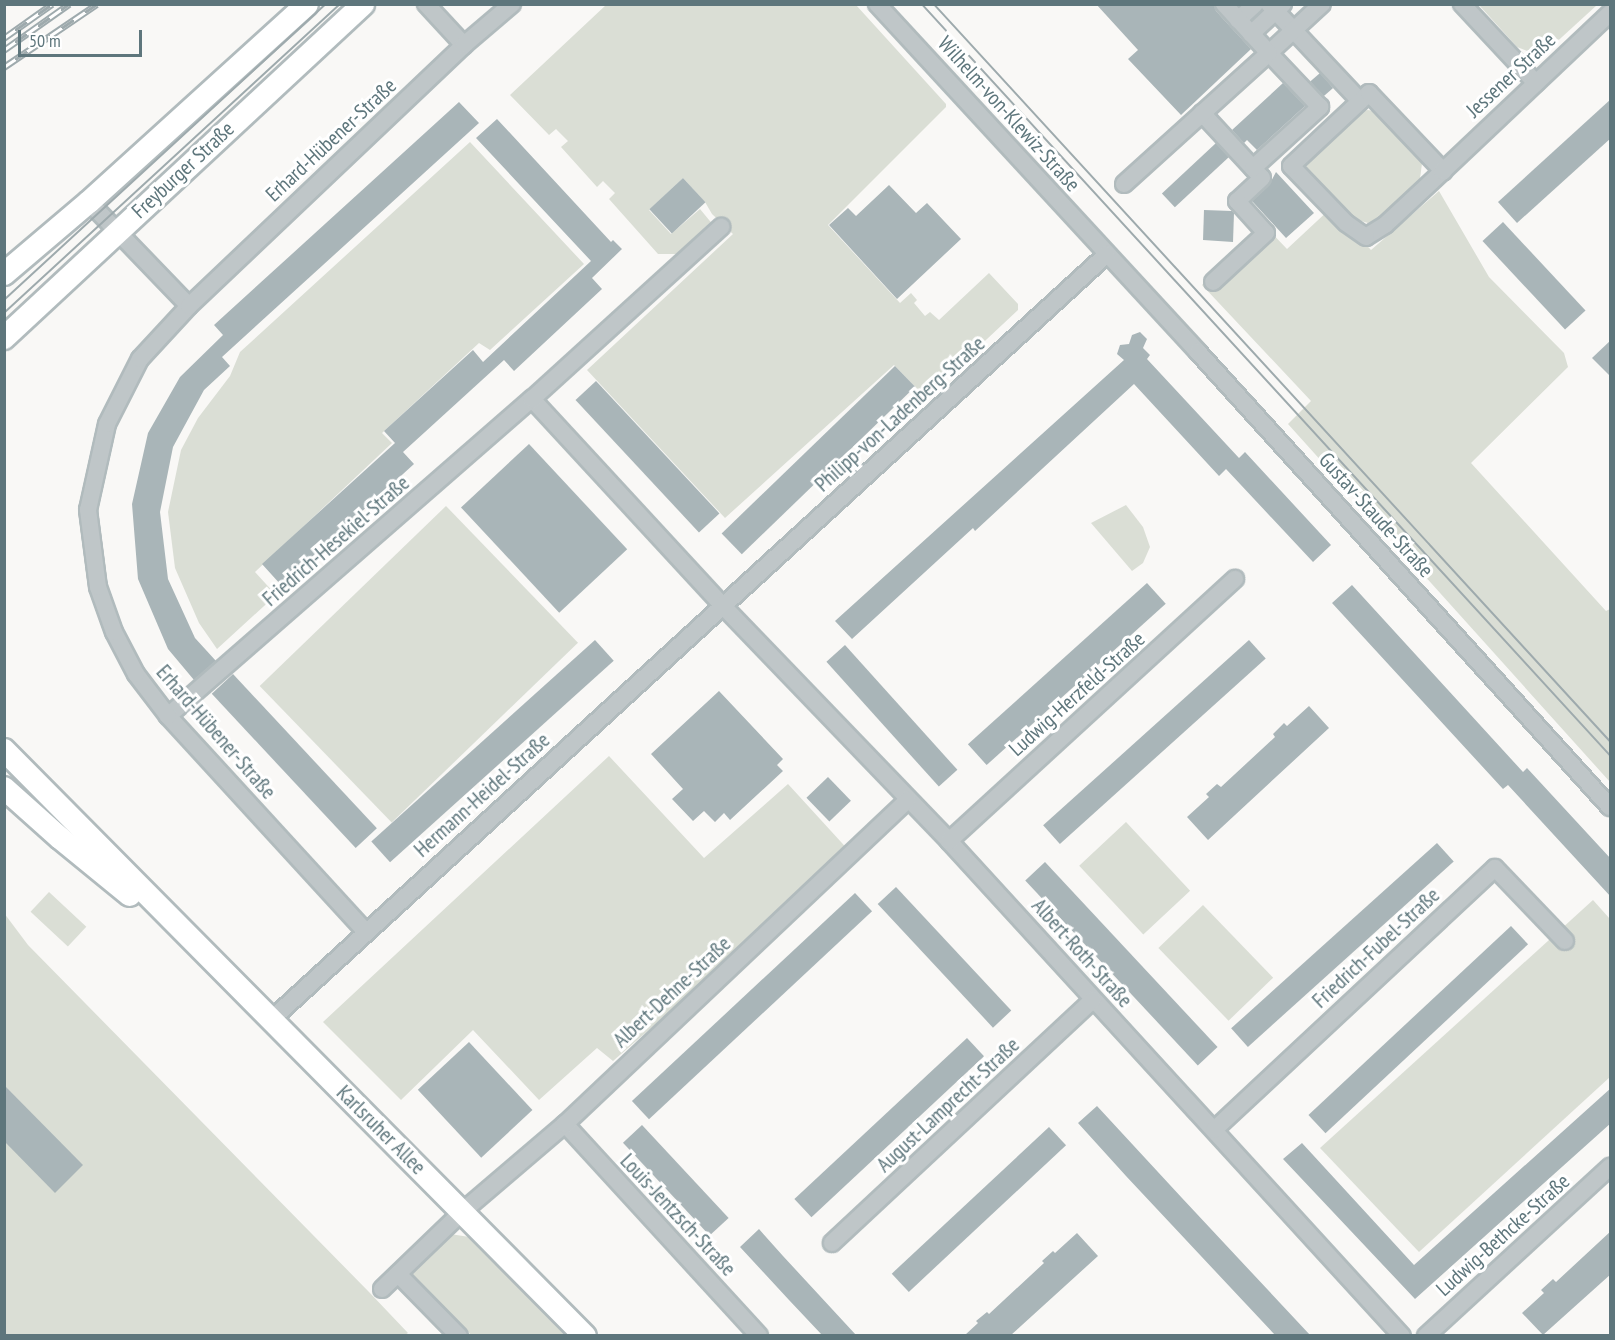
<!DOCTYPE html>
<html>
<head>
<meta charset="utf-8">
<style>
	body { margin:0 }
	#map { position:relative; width:1615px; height:1340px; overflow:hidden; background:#f9f8f6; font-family:"PT Sans Narrow",sans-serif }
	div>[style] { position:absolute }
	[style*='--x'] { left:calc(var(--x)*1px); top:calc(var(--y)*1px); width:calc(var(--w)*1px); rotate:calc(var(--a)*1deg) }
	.green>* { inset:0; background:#daded5; transform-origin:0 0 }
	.building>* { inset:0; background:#a9b5b8; transform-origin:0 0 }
	.roads { filter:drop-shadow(2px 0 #b1bbbd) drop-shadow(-2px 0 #b1bbbd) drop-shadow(0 2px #b1bbbd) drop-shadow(0 -2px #b1bbbd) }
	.street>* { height:16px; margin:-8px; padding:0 8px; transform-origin:8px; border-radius:8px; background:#bfc6c8 }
	.secondary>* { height:22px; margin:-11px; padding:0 11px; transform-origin:11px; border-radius:11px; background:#fff }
	.tram>* { height:1.5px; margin:-0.75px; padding:0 0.75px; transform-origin:0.75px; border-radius:0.75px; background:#9eaaad }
	.rail>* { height:7px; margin-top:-3.5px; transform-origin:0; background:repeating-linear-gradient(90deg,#fff 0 14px,#9eaaad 0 28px); box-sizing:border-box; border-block:2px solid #9eaaad }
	span { translate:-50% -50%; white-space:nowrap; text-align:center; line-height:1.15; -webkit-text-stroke:6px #fff; paint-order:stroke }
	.street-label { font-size:21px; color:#5e767c }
	.frame { position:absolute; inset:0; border:6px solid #5e767c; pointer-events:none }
	.scale { position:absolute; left:18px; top:30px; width:124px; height:27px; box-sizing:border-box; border:3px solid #5e767c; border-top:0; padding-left:8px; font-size:18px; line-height:21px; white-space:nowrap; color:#5e767c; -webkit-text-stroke:4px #fff; paint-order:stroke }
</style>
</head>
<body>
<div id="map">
	<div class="green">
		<i style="clip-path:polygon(606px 5px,856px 5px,946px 104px,946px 107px,828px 225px,900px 303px,911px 293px,917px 300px,914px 303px,925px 316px,930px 312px,939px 320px,989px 273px,1018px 304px,1018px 310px,925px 397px,894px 365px,725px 518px,587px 370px,733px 234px,712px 214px,705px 202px,683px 178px,649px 210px,671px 234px,700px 209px,714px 226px,676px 254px,658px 254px,609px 199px,615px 193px,603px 181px,597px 187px,561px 147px,568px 141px,556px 129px,549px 135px,510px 95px)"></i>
		<i style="clip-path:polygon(1479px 5px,1597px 5px,1550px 48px,1535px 54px,1517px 47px)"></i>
		<i style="clip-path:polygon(1368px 110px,1378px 112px,1423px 156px,1419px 186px,1383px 219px,1368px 223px,1351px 218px,1307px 172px,1306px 162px,1356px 112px)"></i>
		<i style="clip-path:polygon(470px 142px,584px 264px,490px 350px,479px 343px,382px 433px,392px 443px,255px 572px,276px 595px,217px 649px,199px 623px,175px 568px,168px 512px,181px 450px,198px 418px,230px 376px,240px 352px)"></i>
		<i style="clip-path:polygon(1439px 191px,1489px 277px,1564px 353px,1568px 367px,1471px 463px,1606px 611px,1610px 609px,1610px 782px,1288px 424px,1311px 401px,1202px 285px,1263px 224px,1287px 249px,1331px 208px,1371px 250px)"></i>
		<i style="clip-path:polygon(1126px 505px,1143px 527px,1150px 547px,1143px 563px,1132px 571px,1091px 523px)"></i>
		<i style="left:446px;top:506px;width:190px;height:259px;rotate:46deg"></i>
		<i style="clip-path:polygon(609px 756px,704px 858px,788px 784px,852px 854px,613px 1061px,597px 1048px,539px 1100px,473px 1030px,401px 1100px,323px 1022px)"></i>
		<i style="left:1126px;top:822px;width:94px;height:64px;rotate:47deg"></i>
		<i style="left:49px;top:892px;width:51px;height:27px;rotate:43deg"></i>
		<i style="clip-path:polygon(1593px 900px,1610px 919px,1610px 1077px,1419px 1252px,1320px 1148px)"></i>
		<i style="left:1203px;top:905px;width:101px;height:62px;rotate:46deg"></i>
		<i style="clip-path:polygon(4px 913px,28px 945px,369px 1292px,408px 1333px,405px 1335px,5px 1335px)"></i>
		<i style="clip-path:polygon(450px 1234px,476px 1238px,573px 1335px,471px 1335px,410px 1274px)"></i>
	</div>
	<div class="building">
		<i style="clip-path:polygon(1096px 4px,1214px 4px,1216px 11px,1251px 49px,1181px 115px,1128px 59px,1138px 50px)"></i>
		<i style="left:1320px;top:73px;width:20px;height:13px;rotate:49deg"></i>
		<i style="clip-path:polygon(1283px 83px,1305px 106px,1257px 150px,1247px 140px,1244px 143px,1232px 130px)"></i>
		<i style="clip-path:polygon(1611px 99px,1611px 138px,1517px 223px,1498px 202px)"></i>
		<i style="clip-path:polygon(459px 102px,479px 123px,222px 357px,230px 366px,204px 390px,173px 447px,160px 512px,168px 579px,195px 638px,216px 661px,194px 680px,168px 649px,138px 579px,132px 504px,148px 433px,180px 377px,223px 335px,214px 325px)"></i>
		<i style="clip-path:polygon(497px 119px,611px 242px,613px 240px,622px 249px,592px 278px,602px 289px,514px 371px,504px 360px,425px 432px,403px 452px,414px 464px,281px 585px,262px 564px,395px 443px,384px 431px,473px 350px,483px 362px,591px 261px,476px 138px)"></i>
		<i style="left:1216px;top:143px;width:19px;height:74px;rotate:47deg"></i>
		<i style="clip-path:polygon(1276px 172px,1314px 213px,1286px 238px,1252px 201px,1269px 185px)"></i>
		<i style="left:683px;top:178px;width:33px;height:46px;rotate:47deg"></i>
		<i style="clip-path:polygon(889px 185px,916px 213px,927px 203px,961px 239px,897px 299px,829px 225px,848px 208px,856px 216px)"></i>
		<i style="clip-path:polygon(1204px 210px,1232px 211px,1234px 213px,1233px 242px,1203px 240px)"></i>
		<i style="left:1503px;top:222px;width:121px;height:28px;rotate:47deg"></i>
		<i style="clip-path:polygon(1140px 332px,1147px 339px,1143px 348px,1150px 355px,1147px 359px,1239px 458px,1245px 452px,1331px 545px,1313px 562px,1226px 469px,1219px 476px,1134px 384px,975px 531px,973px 528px,852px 639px,835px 621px,1124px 360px,1117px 354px,1120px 345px,1129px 344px,1132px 335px)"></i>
		<i style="clip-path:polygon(1611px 340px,1611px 377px,1592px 358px)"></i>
		<i style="left:895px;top:366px;width:29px;height:241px;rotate:46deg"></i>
		<i style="left:596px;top:381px;width:181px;height:28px;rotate:47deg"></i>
		<i style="left:529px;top:444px;width:144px;height:93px;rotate:47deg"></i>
		<i style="left:1147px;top:583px;width:28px;height:241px;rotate:48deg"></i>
		<i style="clip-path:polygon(1352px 585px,1523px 772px,1527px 768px,1611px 859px,1611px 897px,1508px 785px,1503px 789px,1332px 603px)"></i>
		<i style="left:595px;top:640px;width:28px;height:301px;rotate:48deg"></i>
		<i style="left:1249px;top:640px;width:25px;height:277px;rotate:48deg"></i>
		<i style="left:845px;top:645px;width:168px;height:25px;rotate:48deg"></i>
		<i style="left:233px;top:674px;width:211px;height:29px;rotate:47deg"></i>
		<i style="clip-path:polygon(719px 691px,783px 759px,777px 765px,783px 771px,730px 820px,724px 813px,715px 822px,704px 811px,693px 821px,672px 799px,683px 789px,651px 754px)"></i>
		<i style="clip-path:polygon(1309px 706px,1329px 728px,1208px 840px,1187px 817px,1209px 797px,1206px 794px,1217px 784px,1221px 787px,1275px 737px,1273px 734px,1284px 723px,1287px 726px)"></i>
		<i style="left:828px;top:777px;width:33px;height:30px;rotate:46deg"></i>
		<i style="left:1437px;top:843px;width:25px;height:277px;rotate:48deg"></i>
		<i style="left:1045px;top:862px;width:253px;height:27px;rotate:47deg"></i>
		<i style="left:896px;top:887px;width:169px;height:25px;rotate:47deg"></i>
		<i style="left:855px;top:893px;width:25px;height:305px;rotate:47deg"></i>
		<i style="left:1511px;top:926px;width:25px;height:277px;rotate:47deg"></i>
		<i style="left:967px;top:1038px;width:25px;height:236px;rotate:47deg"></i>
		<i style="left:469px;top:1042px;width:93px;height:70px;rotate:47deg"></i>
		<i style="clip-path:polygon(4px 1085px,83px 1165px,55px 1193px,4px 1141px)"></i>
		<i style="clip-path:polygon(1611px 1088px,1611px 1123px,1415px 1299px,1283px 1159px,1302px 1143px,1414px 1265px)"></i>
		<i style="clip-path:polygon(1097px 1106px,1182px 1198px,1310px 1335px,1275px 1335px,1126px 1176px,1078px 1123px)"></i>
		<i style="left:642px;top:1125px;width:127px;height:26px;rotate:47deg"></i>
		<i style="left:1049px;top:1127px;width:25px;height:215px;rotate:47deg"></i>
		<i style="clip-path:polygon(759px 1229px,783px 1256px,856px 1335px,822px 1335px,789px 1300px,740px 1247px)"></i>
		<i style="clip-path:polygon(1611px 1231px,1611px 1274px,1543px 1335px,1522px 1313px,1544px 1293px,1541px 1290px,1553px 1279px,1556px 1282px)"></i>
		<i style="clip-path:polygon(1077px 1233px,1098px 1256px,1076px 1276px,1011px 1335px,965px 1335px,978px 1323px,976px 1321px,987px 1312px,989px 1314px,1044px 1263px,1042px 1261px,1053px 1251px,1055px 1253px)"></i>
	</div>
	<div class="roads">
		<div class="street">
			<i style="--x:426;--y:4;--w:56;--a:47.2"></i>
			<i style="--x:877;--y:4;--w:473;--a:47.3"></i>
			<i style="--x:1198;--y:352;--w:614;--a:47.84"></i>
			<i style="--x:1269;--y:4;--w:133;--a:46.8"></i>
			<i style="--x:1462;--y:4;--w:108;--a:46.9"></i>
			<i style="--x:1238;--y:20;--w:23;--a:-43"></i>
			<i style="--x:1251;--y:34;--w:44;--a:-43.2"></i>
			<i style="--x:1202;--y:113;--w:88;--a:47.3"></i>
			<i style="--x:1262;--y:178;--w:34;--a:137"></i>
			<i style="--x:1237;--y:201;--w:43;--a:47.8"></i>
			<i style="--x:1266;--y:233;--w:72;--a:137.2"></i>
			<i style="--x:1253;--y:168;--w:91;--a:-42.3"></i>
			<i style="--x:1320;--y:107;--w:74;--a:-133.4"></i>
			<i style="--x:1269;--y:53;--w:72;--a:-42.8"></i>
			<i style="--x:1443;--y:171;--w:79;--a:137"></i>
			<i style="--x:1385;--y:225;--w:22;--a:148"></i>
			<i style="--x:1366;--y:237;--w:24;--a:-145"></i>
			<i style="--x:1346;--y:223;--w:79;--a:-134"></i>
			<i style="--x:1291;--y:166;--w:107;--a:-43.1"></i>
			<i style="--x:1369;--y:93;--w:108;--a:46.5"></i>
			<i style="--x:1443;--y:171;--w:230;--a:-43.4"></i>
			<i style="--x:1124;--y:184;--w:195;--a:-42.1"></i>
			<i style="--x:1269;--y:53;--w:67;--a:-132.6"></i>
			<i style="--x:89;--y:202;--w:144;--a:46.1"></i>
			<i style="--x:532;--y:399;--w:282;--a:47.3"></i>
			<i style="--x:723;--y:606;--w:326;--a:46.1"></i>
			<i style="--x:949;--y:841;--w:671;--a:47.54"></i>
			<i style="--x:168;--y:716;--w:483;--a:-41.1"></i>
			<i style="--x:532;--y:399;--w:256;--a:-42.3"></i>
			<i style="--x:949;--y:841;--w:388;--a:-42.5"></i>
			<i style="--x:366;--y:932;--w:293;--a:-132.5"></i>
			<i style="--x:168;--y:716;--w:53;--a:-127.3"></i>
			<i style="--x:136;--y:674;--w:47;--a:-117.6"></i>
			<i style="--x:114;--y:632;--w:48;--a:-109.6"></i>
			<i style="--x:98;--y:587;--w:78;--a:-97.4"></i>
			<i style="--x:88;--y:510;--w:88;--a:-77.5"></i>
			<i style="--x:107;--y:424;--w:73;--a:-63.1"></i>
			<i style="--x:140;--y:359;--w:72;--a:-47.2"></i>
			<i style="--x:189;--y:306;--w:379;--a:-43.5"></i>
			<i style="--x:464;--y:45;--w:63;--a:-40.5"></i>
			<i style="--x:272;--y:1019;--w:1132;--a:-42.49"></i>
			<i style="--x:565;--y:1124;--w:287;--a:47.5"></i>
			<i style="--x:1214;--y:1130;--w:384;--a:-43"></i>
			<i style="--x:1495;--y:868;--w:101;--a:46.2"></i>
			<i style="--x:832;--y:1243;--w:357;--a:-43"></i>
			<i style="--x:398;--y:1274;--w:87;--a:45.5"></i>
			<i style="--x:382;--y:1289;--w:111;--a:-43.9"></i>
			<i style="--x:462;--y:1212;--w:135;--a:-40.5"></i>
			<i style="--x:565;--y:1124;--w:472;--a:-43.4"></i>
			<i style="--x:1426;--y:1336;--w:250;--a:-42.6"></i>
		</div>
		<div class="secondary">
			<i style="--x:4;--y:274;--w:111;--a:-40.3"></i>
			<i style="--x:89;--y:202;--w:294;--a:-42.2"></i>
			<i style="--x:4;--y:338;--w:490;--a:-42.9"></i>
			<i style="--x:4;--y:750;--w:825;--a:45.25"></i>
			<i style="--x:4;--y:788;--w:75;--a:41.8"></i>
			<i style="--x:60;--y:838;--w:90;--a:39.2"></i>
		</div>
	</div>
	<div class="tram">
		<i style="--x:922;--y:4;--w:1019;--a:47.51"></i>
		<i style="--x:934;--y:4;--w:1000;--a:47.47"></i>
		<i style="--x:4;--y:300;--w:437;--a:-42.6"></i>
		<i style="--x:4;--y:313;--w:456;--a:-42.6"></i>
	</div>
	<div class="rail">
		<i style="--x:4;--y:38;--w:59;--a:-35.3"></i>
		<i style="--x:4;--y:50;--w:80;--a:-35.3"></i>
		<i style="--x:4;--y:67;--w:112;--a:-34.1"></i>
	</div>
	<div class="street-label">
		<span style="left:1511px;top:75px;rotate:-43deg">Jessener Straße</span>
		<span style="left:1009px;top:114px;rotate:48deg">Wilhelm-von-Klewiz-Straße</span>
		<span style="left:331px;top:140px;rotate:-43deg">Erhard-Hübener-Straße</span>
		<span style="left:183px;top:170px;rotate:-43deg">Freyburger Straße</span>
		<span style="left:900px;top:414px;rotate:-42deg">Philipp-von-Ladenberg-Straße</span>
		<span style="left:1376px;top:515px;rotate:48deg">Gustav-Staude-Straße</span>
		<span style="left:336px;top:541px;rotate:-41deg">Friedrich-Hesekiel-Straße</span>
		<span style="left:1077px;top:694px;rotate:-42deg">Ludwig-Herzfeld-Straße</span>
		<span style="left:216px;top:732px;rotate:49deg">Erhard-Hübener-Straße</span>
		<span style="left:482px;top:795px;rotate:-42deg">Hermann-Heidel-Straße</span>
		<span style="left:1376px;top:948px;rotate:-43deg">Friedrich-Fubel-Straße</span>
		<span style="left:1082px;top:953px;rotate:48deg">Albert-Roth-Straße</span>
		<span style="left:672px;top:992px;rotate:-43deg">Albert-Dehne-Straße</span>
		<span style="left:948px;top:1105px;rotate:-43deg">August-Lamprecht-Straße</span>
		<span style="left:381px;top:1130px;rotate:45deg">Karlsruher Allee</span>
		<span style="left:678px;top:1215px;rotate:47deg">Louis-Jentzsch-Straße</span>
		<span style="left:1503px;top:1235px;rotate:-42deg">Ludwig-Bethcke-Straße</span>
	</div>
	<div class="frame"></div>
	<div class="scale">50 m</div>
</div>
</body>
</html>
